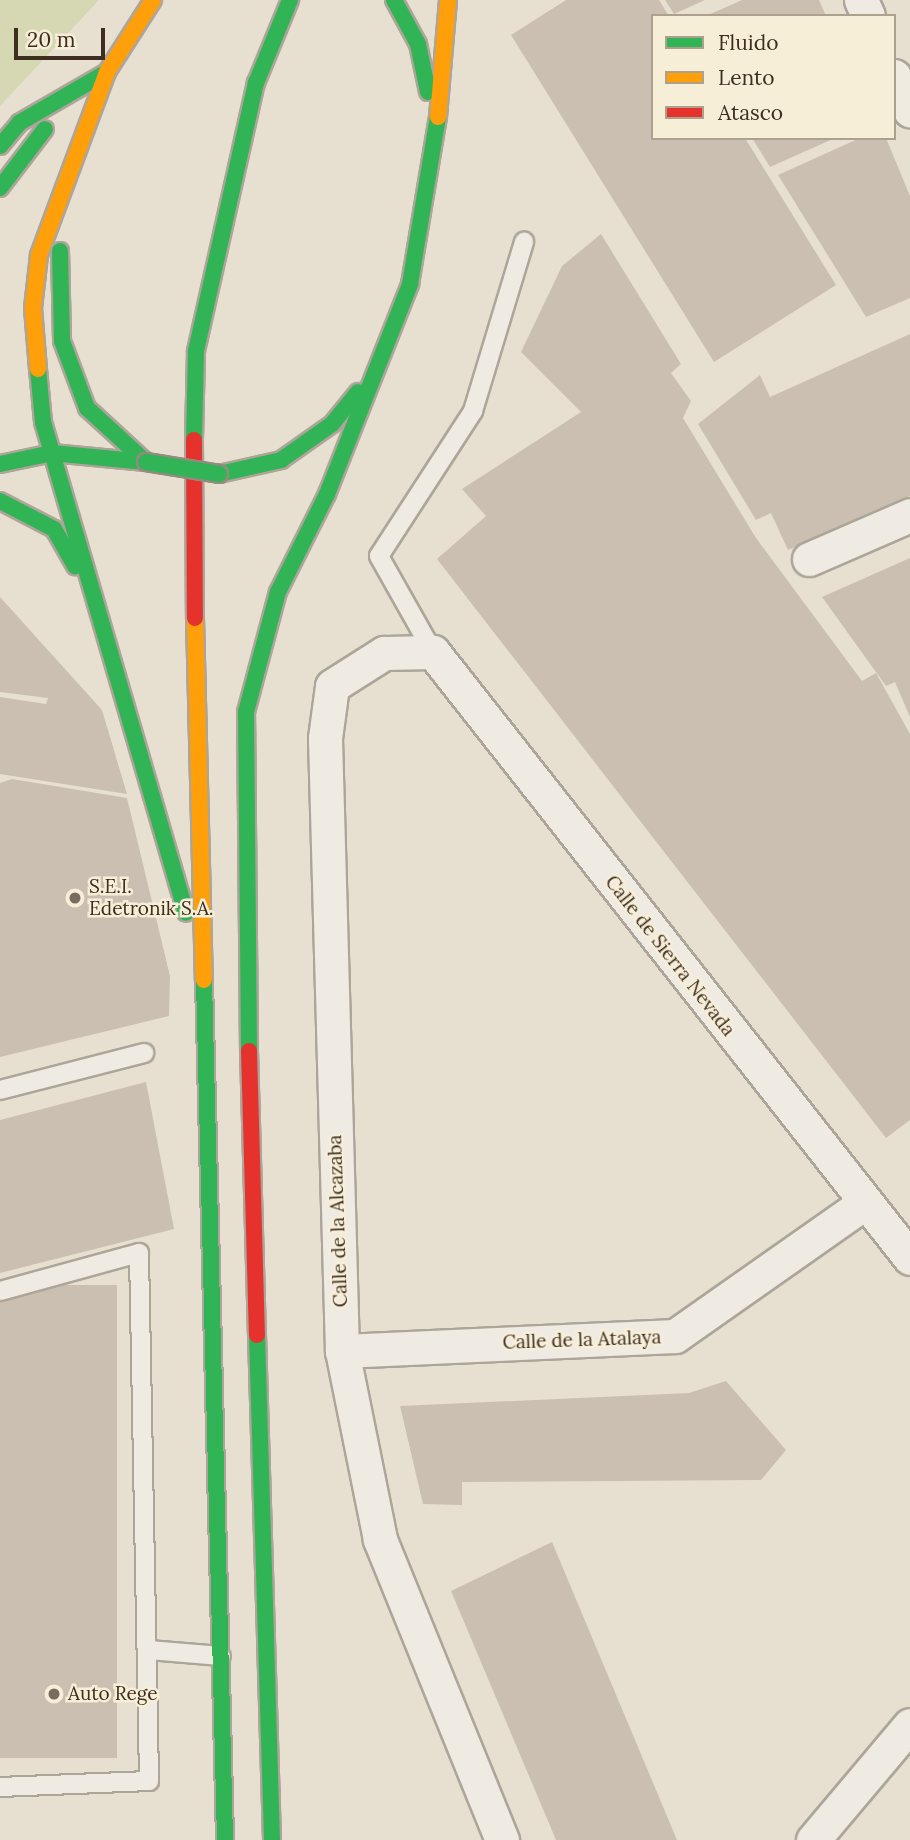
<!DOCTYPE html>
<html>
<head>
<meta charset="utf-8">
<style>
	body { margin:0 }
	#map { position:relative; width:910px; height:1840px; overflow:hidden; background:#e7e0d1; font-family:Lora,serif }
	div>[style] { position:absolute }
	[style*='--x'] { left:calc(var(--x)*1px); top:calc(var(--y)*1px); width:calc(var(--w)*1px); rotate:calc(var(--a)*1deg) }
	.green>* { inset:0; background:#d6d7b3 }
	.building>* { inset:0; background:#cbbfb2; transform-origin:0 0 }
	.roads { filter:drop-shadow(2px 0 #ada599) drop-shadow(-2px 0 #ada599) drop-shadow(0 2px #ada599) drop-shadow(0 -2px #ada599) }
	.lane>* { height:18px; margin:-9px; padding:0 9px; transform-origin:9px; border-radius:9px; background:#efebe3 }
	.street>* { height:33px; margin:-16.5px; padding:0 16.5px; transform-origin:16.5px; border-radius:16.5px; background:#efebe3 }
	.fast>* { height:16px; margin:-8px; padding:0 8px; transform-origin:8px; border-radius:8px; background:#30b455 }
	.slow>* { height:16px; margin:-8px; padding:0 8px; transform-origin:8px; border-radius:8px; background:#ff9f0a }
	.jam>* { height:16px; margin:-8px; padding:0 8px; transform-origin:8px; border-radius:8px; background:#e5322d }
	.bridges { filter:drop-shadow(2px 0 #928b80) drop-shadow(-2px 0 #928b80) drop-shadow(0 2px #928b80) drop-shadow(0 -2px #928b80) }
	.fast-bridge>* { height:16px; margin:-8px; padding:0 8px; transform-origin:8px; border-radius:8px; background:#30b455 }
	.dots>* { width:19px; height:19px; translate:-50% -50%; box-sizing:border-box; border:4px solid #f7eed8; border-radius:50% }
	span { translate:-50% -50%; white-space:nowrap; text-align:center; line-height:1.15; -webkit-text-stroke:5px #f7eed8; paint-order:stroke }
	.poi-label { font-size:19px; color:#3d2e20 }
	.left { translate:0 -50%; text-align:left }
	.street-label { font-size:19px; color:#3d2e20 }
	.legend { position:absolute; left:651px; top:14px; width:245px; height:126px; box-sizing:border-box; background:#f7eed8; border:2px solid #ada18e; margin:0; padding:9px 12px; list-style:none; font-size:21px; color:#3d2e20 }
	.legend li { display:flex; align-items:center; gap:14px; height:35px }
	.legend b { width:35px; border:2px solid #ada18e }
	.scale { position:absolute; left:14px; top:28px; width:91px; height:32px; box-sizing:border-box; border:4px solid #3d2e20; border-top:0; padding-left:9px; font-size:21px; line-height:24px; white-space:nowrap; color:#3d2e20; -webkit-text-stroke:5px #f7eed8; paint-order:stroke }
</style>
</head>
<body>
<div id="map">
	<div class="green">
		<i style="clip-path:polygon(0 0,99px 0,0 106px)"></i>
	</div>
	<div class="building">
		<i style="clip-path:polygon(566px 0,659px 0,669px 16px,653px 16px,653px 138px,745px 138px,836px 285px,714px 362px,511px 35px)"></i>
		<i style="clip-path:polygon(665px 0,705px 0,674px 14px)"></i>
		<i style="clip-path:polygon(742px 0,819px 0,826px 16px,706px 16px)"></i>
		<i style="clip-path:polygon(752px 138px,835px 138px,770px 167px)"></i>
		<i style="clip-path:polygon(860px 138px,886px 138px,910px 196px,910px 298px,866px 317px,778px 175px)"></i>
		<i style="clip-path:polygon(601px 234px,681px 364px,671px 373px,691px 401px,683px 418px,756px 538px,862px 681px,876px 673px,910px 734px,910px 1120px,886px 1138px,437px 559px,486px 516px,462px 489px,581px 412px,521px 352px,562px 266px)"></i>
		<i style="clip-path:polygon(910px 334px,910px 496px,788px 550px,771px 513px,756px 520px,698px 424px,760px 375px,770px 397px)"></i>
		<i style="clip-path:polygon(910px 558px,910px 717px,895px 682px,886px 686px,822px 597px)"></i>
		<i style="clip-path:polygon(0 597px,102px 710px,127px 794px,0 774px,0 697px,46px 704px,48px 698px,0 692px)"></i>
		<i style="clip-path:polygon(12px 779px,127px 798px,170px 976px,169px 1016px,0 1057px,0 783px)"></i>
		<i style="clip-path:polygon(146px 1082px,174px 1229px,0 1273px,0 1120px)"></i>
		<i style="left:117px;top:1285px;width:473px;height:120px;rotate:90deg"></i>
		<i style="clip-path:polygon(726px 1381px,786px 1450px,761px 1480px,462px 1482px,462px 1505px,423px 1504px,400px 1406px,689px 1393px)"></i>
		<i style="clip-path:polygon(552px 1542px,677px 1840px,556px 1840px,451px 1591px)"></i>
	</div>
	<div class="roads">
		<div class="lane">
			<i style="--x:433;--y:652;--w:110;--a:-119.4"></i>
			<i style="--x:379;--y:556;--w:173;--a:-57"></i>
			<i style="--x:473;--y:411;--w:177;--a:-73.2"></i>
			<i style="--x:0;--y:1090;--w:149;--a:-14.4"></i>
			<i style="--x:0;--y:1291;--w:144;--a:-15.3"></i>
			<i style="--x:139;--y:1253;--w:528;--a:88.91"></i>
			<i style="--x:149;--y:1781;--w:149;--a:177.7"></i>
			<i style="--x:149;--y:1650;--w:72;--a:4.8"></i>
		</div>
		<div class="street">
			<i style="--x:861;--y:0;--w:17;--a:66"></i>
			<i style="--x:894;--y:76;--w:38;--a:65"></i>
			<i style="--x:809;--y:559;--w:110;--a:-23.5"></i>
			<i style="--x:342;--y:1351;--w:333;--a:-2.6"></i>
			<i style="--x:675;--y:1336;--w:231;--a:-35.1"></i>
			<i style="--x:502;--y:1840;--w:325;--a:-112.1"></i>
			<i style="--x:380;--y:1539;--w:192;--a:-101.4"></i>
			<i style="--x:342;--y:1351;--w:613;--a:-91.59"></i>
			<i style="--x:325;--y:738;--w:52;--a:-82.3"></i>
			<i style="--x:332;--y:686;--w:62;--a:-32.4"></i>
			<i style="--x:384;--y:653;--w:49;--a:-1.2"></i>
			<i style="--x:433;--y:652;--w:771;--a:51.79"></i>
			<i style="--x:813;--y:1840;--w:150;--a:-49.9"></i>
		</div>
		<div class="fast">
			<i style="--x:394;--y:0;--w:50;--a:61.4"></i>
			<i style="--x:418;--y:44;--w:49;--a:78.2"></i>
			<i style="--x:0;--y:146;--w:30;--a:-50"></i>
			<i style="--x:19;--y:123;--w:102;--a:-30.1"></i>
			<i style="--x:0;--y:188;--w:74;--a:-52.7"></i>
			<i style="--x:60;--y:251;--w:90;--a:88.7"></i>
			<i style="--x:62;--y:341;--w:72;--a:69.5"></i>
			<i style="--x:87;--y:408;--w:80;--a:42.5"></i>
			<i style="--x:38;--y:369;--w:53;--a:84.6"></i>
			<i style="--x:43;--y:422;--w:511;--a:73.76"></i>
			<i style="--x:194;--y:440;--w:89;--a:-88.7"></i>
			<i style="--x:196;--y:351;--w:275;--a:-77.4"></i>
			<i style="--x:256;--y:83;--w:90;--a:-67.7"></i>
			<i style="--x:0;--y:464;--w:53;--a:-11.9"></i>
			<i style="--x:52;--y:453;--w:94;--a:5.5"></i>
			<i style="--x:219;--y:474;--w:64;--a:-12.7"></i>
			<i style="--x:281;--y:460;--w:62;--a:-35.2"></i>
			<i style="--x:332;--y:424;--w:41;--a:-50.9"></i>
			<i style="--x:0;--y:501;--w:61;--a:27.4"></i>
			<i style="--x:54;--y:529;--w:43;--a:60.4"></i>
			<i style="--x:204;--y:980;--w:860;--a:88.6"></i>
			<i style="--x:249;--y:1051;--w:339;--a:-90.5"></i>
			<i style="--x:246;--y:712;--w:124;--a:-75.1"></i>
			<i style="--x:278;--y:592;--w:110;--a:-63.4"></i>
			<i style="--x:327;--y:494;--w:226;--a:-68.4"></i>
			<i style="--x:410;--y:284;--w:169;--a:-80.5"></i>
			<i style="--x:257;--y:1335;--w:505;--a:88.3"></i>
		</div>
		<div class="slow">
			<i style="--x:438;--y:117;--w:117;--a:-85.1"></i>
			<i style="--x:38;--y:369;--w:61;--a:-94.7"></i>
			<i style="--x:33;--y:308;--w:53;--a:-83.5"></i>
			<i style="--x:39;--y:255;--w:195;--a:-69.6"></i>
			<i style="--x:107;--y:72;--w:85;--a:-57.4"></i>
			<i style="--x:195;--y:618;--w:362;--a:88.6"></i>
		</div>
		<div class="jam">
			<i style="--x:194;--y:440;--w:178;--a:89.7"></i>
			<i style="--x:249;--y:1051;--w:284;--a:88.4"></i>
		</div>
	</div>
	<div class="bridges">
		<div class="fast-bridge">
			<i style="--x:146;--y:462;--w:74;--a:9.3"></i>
		</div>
	</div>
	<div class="dots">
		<i style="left:75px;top:898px;background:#786c5e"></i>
		<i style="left:54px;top:1694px;background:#786c5e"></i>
	</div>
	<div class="poi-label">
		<span class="left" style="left:89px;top:898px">S.E.I.<br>Edetronik S.A.</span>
		<span class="left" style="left:68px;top:1694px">Auto Rege</span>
	</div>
	<div class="street-label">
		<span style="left:670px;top:956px;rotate:52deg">Calle de Sierra Nevada</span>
		<span style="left:338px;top:1221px;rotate:-92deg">Calle de la Alcazaba</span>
		<span style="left:582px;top:1340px;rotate:-2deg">Calle de la Atalaya</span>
	</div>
	<ul class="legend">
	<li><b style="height:9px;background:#30b455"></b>Fluido</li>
	<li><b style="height:9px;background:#ff9f0a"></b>Lento</li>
	<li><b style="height:9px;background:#e5322d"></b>Atasco</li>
	</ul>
	<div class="scale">20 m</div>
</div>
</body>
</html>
